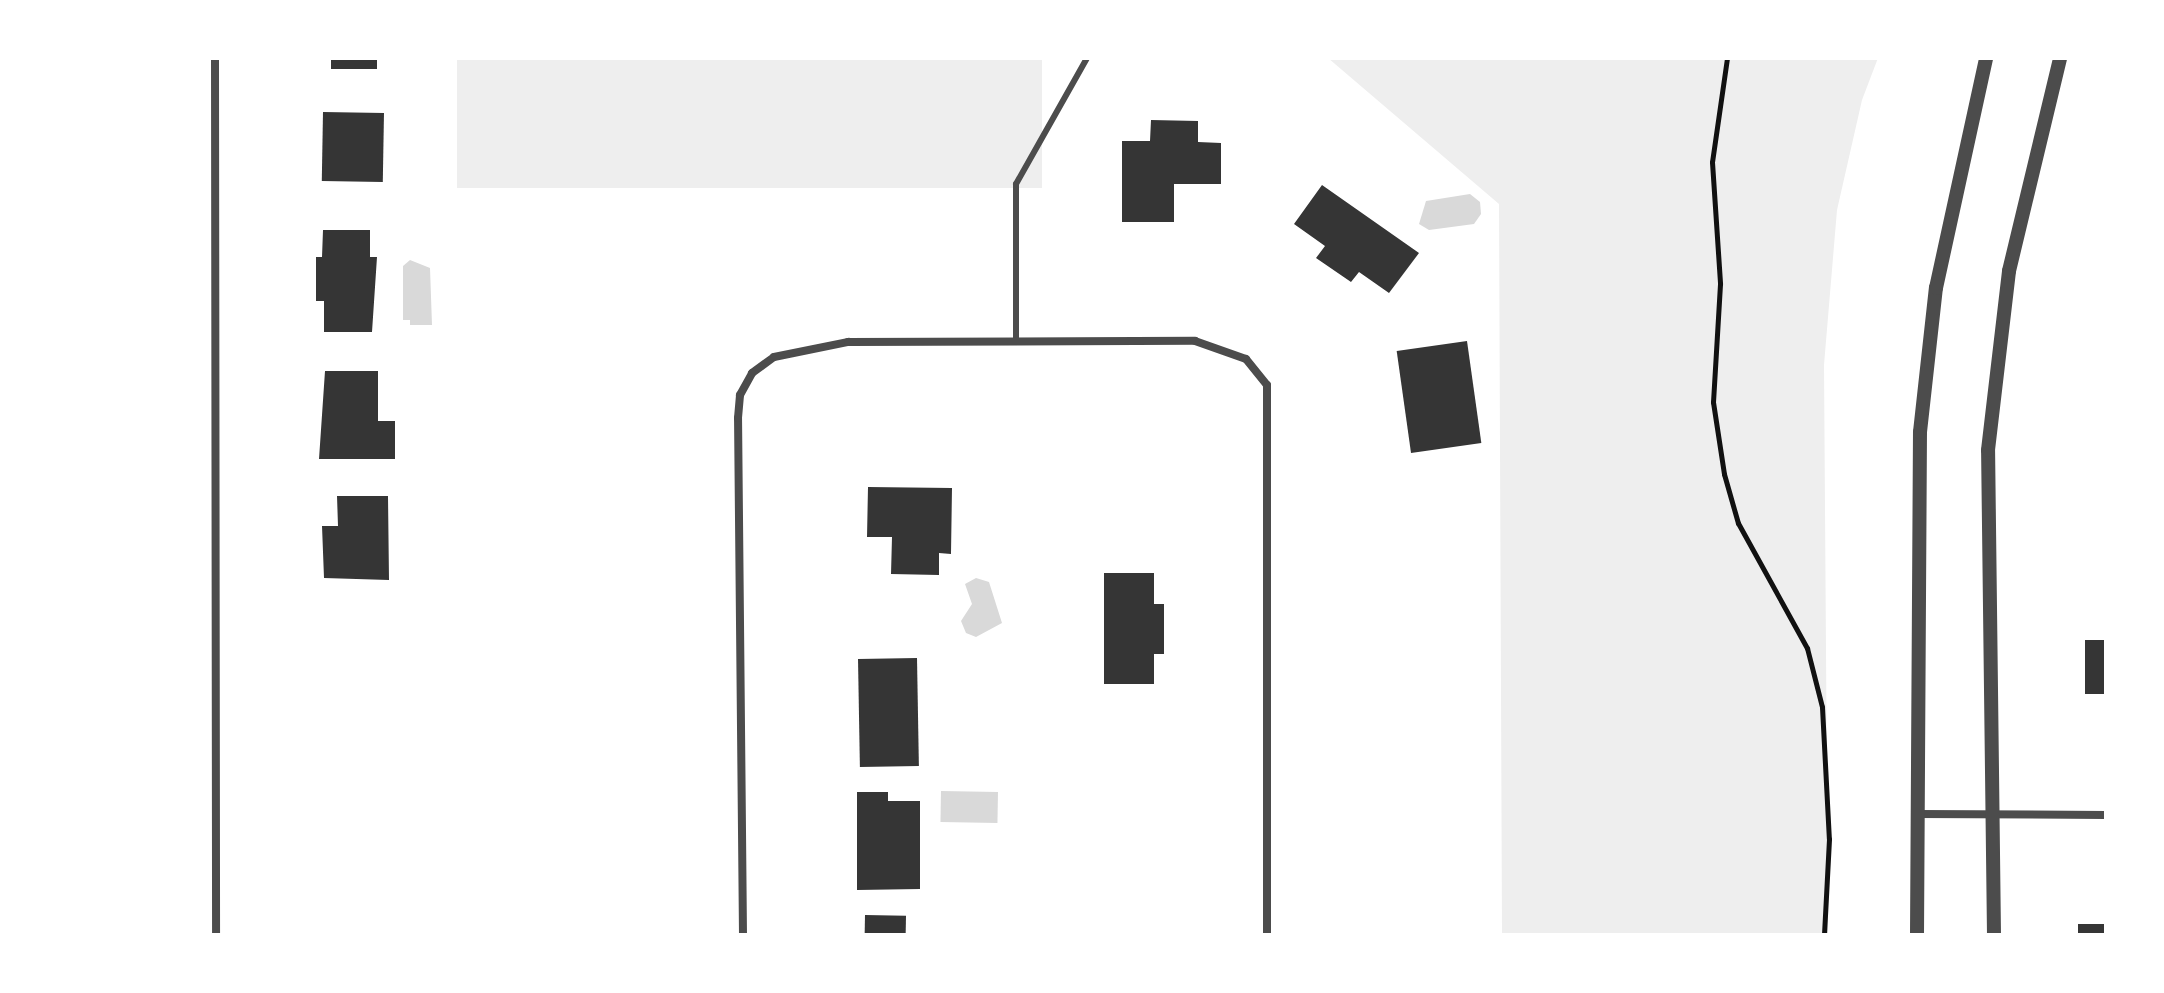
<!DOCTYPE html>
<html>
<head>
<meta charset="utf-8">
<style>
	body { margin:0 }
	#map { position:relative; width:2164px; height:993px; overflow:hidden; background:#fff; font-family:Commissioner,sans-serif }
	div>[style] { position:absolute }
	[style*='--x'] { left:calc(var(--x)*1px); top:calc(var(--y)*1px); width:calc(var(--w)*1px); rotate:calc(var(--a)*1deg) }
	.green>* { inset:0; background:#eee; transform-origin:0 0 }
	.water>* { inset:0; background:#d9d9d9; transform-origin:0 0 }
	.building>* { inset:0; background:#353535; transform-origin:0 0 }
	.path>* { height:5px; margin:-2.5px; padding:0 2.5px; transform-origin:2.5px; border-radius:2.5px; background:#111 }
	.service>* { height:6px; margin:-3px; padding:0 3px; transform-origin:3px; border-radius:3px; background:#4c4c4c }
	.minor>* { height:8px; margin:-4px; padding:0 4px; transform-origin:4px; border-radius:4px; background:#4c4c4c }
	.tertiary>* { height:14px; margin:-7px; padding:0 7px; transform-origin:7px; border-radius:7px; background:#4c4c4c }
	span { translate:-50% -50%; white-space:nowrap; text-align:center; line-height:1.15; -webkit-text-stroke:6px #fff; paint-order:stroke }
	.frame { position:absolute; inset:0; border:60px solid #fff; pointer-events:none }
</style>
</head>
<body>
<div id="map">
	<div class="green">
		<i style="left:457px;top:58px;width:585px;height:130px"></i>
		<i style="clip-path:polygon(1328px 58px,1878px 58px,1862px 100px,1837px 210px,1824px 365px,1828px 935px,1502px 935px,1499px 204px)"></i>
	</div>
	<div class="water">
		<i style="clip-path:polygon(1470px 194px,1480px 202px,1481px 214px,1474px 224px,1429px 230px,1419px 224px,1426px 201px)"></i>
		<i style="clip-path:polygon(410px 260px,430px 268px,432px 325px,410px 325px,410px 320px,403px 320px,403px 266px)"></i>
		<i style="clip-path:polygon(976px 578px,989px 582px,1002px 623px,976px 637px,966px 633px,961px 621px,972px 604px,965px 584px)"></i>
		<i style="left:941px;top:791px;width:57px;height:31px;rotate:1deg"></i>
	</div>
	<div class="building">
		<i style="left:331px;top:58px;width:46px;height:11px"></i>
		<i style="left:323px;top:112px;width:61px;height:69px;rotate:1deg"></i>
		<i style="clip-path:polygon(1151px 120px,1198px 121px,1198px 142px,1221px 143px,1221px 184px,1174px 184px,1174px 222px,1122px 222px,1122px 141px,1150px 141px)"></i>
		<i style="clip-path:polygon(1322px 185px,1419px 253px,1389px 293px,1359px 272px,1351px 282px,1316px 258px,1325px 246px,1294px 224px)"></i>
		<i style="clip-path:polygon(323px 230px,370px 230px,370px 257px,377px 257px,372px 332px,324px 332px,324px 301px,316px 301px,316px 257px,322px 257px)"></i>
		<i style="left:1467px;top:341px;width:103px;height:71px;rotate:82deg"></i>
		<i style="clip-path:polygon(325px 371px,378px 371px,378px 421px,395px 421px,395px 459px,319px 459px)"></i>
		<i style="clip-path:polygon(868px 487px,952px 488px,951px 554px,939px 553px,939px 575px,891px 574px,892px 537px,867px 537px)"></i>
		<i style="clip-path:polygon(337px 496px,388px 496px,389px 580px,324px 578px,322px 526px,338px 526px)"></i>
		<i style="clip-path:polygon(1104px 573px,1154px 573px,1154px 604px,1164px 604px,1164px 654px,1154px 654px,1154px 684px,1104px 684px)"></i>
		<i style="left:2085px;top:640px;width:21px;height:54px"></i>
		<i style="left:917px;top:658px;width:108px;height:59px;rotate:89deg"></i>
		<i style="clip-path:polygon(857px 792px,888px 792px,888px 801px,920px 801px,920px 889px,857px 890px)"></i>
		<i style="left:865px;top:915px;width:41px;height:20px;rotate:1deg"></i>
		<i style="left:2106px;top:924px;width:11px;height:28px;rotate:90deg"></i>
	</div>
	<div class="path">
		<i style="--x:1727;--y:58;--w:105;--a:98.2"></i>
		<i style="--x:1712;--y:162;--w:122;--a:86.2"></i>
		<i style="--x:1720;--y:284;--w:118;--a:93.4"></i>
		<i style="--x:1713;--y:402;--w:73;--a:81.3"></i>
		<i style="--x:1724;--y:474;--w:51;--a:74.1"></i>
		<i style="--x:1738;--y:523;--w:143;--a:61.1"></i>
		<i style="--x:1807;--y:648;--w:61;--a:75.7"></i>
		<i style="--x:1822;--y:707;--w:132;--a:87"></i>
		<i style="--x:1829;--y:839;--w:96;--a:93"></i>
	</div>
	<div class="service">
		<i style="--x:1016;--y:342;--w:158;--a:-90"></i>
		<i style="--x:1016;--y:184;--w:145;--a:-60.6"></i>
	</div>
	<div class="minor">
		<i style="--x:215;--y:58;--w:877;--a:89.93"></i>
		<i style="--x:1917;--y:814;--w:189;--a:0.3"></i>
		<i style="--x:743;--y:935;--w:517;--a:-90.55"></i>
		<i style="--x:738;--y:418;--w:23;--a:-85"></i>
		<i style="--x:740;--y:395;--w:25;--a:-61"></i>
		<i style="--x:752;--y:373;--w:27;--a:-36"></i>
		<i style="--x:774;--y:357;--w:76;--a:-11.5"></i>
		<i style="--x:848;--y:342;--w:347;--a:-0.2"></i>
		<i style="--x:1195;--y:341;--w:54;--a:19.4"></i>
		<i style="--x:1246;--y:359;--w:33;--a:51"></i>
		<i style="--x:1267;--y:385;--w:550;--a:90"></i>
	</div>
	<div class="tertiary">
		<i style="--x:1917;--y:935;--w:503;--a:-89.66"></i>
		<i style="--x:1920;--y:432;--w:145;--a:-83.7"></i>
		<i style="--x:1936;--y:288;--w:235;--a:-77.7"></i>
		<i style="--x:1994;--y:935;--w:485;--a:-90.7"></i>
		<i style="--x:1988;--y:450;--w:180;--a:-83.3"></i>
		<i style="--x:2009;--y:271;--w:219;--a:-76.5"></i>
	</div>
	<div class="frame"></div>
</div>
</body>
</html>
